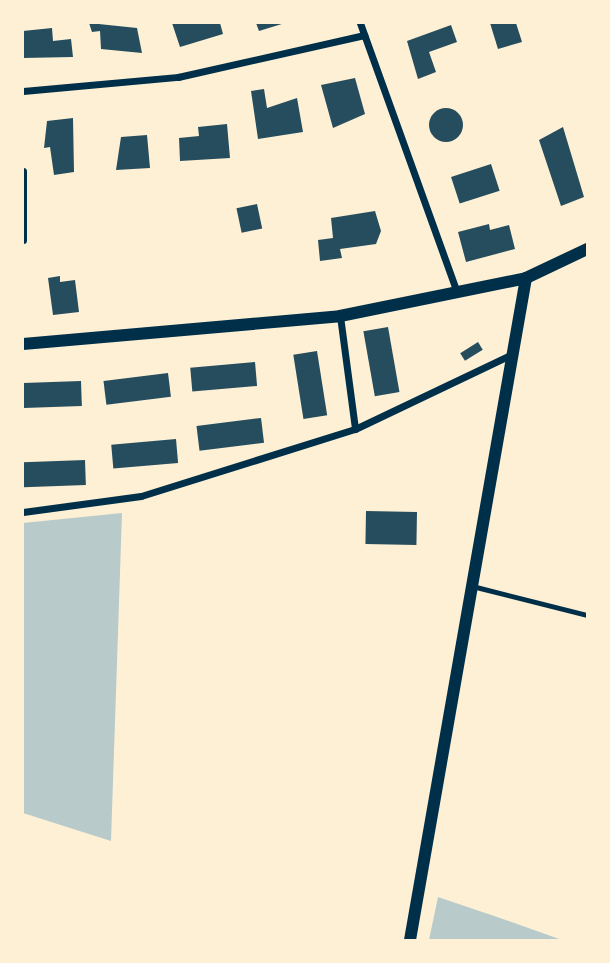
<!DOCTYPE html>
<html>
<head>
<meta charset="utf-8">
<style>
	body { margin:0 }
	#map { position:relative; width:610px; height:963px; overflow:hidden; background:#fdf0d5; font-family:"Exo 2",sans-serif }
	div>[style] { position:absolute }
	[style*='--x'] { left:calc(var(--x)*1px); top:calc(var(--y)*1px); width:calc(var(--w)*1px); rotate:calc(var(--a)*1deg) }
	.green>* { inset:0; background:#b9caca }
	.building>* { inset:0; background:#264d5e; transform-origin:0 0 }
	.round { border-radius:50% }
	.service>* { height:5px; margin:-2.5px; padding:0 2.5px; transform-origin:2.5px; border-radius:2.5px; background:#003049 }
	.minor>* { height:7px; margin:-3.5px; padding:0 3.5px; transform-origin:3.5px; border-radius:3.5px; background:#003049 }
	.tertiary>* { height:12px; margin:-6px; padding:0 6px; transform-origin:6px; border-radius:6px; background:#003049 }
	span { translate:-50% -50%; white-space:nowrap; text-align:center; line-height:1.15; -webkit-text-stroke:7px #fdf0d5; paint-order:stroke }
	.frame { position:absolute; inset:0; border:24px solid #fdf0d5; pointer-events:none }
</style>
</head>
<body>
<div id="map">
	<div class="green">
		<i style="clip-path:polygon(122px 513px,111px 841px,23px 813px,23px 523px)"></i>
		<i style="clip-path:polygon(438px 897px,503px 919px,562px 940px,429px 940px)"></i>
	</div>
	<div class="building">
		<i style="clip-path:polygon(89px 23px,137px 28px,142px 53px,101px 49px,100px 31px,92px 32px)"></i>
		<i style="clip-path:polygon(172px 23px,220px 23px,223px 34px,180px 47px)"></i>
		<i style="clip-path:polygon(256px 23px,285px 23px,259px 31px)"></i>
		<i style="clip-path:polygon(490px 23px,516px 23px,522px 42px,498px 49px)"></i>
		<i style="clip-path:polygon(451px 25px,457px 42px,429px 52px,436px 72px,418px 79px,407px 41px)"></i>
		<i style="clip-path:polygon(52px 28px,53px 41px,71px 39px,73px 57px,23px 58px,23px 31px)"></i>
		<i style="clip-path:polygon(355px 78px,365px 114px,333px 128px,321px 85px)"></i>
		<i style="clip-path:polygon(264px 89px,267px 108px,297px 98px,303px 132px,258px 139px,251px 91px)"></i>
		<i class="round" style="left:429px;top:108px;width:34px;height:34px"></i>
		<i style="clip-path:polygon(73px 118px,74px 172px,54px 175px,50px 147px,44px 148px,47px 121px)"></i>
		<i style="clip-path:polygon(227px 124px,230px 158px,180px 161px,179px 138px,199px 136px,198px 127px)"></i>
		<i style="clip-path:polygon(563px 127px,584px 197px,561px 206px,539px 140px)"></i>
		<i style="clip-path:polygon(147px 135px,150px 168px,116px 170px,121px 137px)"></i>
		<i style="left:491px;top:164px;width:28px;height:42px;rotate:72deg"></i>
		<i style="left:257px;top:204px;width:25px;height:21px;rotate:78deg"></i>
		<i style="clip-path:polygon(375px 211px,381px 231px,376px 244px,340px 249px,342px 258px,320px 261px,318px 240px,333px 238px,331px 218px)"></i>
		<i style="clip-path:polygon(489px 224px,490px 230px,509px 225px,515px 249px,466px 262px,458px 232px)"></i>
		<i style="clip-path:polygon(60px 276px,60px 282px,75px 280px,79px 312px,53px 315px,48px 278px)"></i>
		<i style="left:388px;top:327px;width:66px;height:25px;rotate:80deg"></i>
		<i style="left:478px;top:342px;width:9px;height:21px;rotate:58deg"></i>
		<i style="left:317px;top:351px;width:65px;height:24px;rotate:81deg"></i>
		<i style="left:255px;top:362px;width:24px;height:65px;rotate:85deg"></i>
		<i style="left:168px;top:373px;width:24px;height:65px;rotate:83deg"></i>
		<i style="left:81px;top:381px;width:25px;height:58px;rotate:88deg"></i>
		<i style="left:261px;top:418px;width:25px;height:65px;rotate:83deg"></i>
		<i style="left:176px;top:439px;width:24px;height:65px;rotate:85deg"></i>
		<i style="left:85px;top:460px;width:25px;height:62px;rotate:88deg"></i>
		<i style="left:366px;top:511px;width:51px;height:33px;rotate:1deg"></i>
	</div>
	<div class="service">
		<i style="--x:472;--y:586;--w:119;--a:14.2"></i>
	</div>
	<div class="minor">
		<i style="--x:360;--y:23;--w:286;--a:70.2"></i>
		<i style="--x:23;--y:91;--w:156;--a:-5.2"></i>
		<i style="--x:178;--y:77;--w:191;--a:-12.7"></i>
		<i style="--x:23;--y:171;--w:69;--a:90"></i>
		<i style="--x:340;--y:316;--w:114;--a:82.4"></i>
		<i style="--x:23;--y:512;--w:119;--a:-7.7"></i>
		<i style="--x:141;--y:496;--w:224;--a:-17.4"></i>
		<i style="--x:355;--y:429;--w:174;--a:-25.5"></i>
	</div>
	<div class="tertiary">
		<i style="--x:23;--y:344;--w:318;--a:-5"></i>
		<i style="--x:340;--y:316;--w:190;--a:-11.5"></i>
		<i style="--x:526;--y:278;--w:68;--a:-25.4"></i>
		<i style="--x:410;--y:940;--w:672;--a:-80.06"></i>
	</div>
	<div class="frame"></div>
</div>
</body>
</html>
